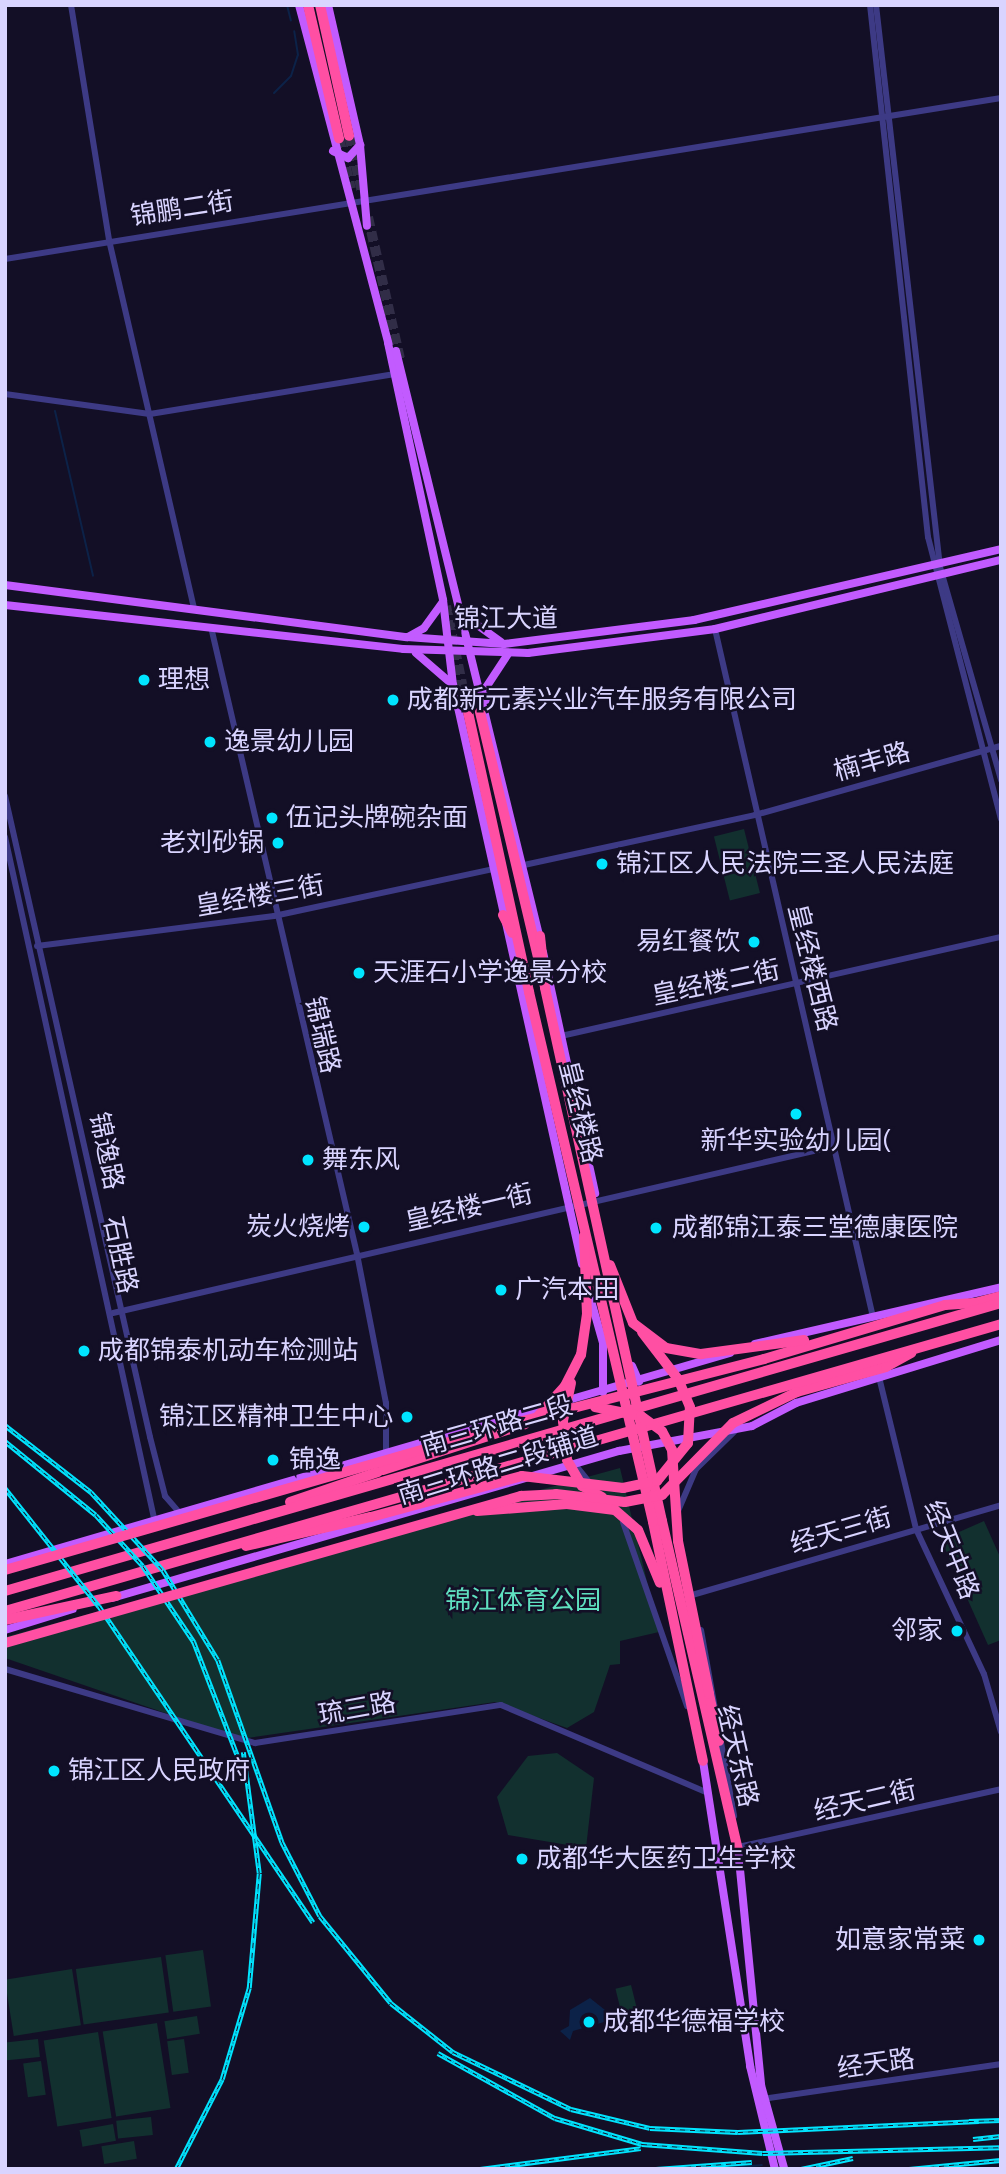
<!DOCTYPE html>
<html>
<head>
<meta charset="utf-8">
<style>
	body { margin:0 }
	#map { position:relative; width:1006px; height:2174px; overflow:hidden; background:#130f26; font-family:Figtree,"Noto Sans SC",sans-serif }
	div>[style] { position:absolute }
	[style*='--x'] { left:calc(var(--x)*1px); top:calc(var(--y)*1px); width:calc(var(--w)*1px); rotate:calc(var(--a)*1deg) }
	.green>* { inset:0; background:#12302f; transform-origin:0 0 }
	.water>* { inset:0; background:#0c2248 }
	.stream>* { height:2px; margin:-1px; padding:0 1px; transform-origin:1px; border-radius:1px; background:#0c2248 }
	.highway-tunnel>* { height:10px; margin-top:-5px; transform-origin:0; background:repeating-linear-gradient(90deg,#312d47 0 10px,transparent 0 15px) }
	.minor>* { height:6px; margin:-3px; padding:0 3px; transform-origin:3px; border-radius:3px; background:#3d3a85 }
	.major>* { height:8px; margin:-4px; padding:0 4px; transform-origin:4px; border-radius:4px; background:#c25bff }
	.highway>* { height:10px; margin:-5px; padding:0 5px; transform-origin:5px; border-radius:5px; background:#ff4fa3 }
	.rail>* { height:4.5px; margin-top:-2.25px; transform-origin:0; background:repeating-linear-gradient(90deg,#130f26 0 5px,#00e5ff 0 10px); box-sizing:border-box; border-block:2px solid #00e5ff }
	.highway-bridge>* { height:10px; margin:-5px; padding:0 5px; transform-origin:5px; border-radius:5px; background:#ff4fa3 }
	.dots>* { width:19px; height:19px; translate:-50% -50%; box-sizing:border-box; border:4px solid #130f26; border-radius:50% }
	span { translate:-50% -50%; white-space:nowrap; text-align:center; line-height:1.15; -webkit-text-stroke:5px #130f26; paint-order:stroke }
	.street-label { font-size:26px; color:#d9d4ff }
	.poi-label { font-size:26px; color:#d9d4ff }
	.left { translate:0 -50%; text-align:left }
	.right { translate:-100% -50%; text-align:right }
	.park-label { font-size:26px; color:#5fe0c0 }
	.frame { position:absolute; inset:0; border:7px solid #d9d4ff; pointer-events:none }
</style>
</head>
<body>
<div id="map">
	<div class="green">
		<i style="left:744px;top:829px;width:66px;height:31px;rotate:76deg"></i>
		<i style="clip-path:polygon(620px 1468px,659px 1632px,620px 1641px,620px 1664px,610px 1665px,594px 1712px,567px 1728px,495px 1702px,241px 1739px,5px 1658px,5px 1637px)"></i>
		<i style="clip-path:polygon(984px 1521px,1001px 1559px,1001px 1640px,988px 1645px,941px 1540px)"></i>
		<i style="clip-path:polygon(557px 1753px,594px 1778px,586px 1848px,508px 1835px,497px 1797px,528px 1756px)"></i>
		<i style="left:203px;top:1950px;width:57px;height:38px;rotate:82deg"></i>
		<i style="left:161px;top:1957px;width:56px;height:86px;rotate:82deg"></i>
		<i style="left:72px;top:1969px;width:57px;height:68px;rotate:81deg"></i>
		<i style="left:631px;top:1985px;width:36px;height:16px;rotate:76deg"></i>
		<i style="left:197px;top:2016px;width:18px;height:33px;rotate:81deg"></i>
		<i style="left:157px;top:2023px;width:86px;height:55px;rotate:81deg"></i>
		<i style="left:98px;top:2032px;width:87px;height:55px;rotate:81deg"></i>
		<i style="left:38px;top:2039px;width:18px;height:33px;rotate:84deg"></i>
		<i style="left:184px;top:2039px;width:34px;height:17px;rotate:82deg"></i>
		<i style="left:41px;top:2061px;width:34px;height:18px;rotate:82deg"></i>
		<i style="left:151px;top:2117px;width:18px;height:35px;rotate:84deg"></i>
		<i style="left:113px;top:2124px;width:17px;height:34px;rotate:80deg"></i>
		<i style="left:134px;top:2141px;width:18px;height:33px;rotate:81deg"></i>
	</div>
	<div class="water">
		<i style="clip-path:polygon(590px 1998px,605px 2010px,604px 2022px,573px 2031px,570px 2040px,560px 2031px,569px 2026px,570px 2010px)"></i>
	</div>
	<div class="stream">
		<i style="--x:287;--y:5;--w:16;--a:76"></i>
		<i style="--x:274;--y:93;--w:24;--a:-45"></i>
		<i style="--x:291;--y:76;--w:22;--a:-72"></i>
		<i style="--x:298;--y:55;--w:24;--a:-99"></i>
		<i style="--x:55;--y:411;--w:169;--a:77"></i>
		<i style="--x:719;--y:2169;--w:43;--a:-5.3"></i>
	</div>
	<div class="highway-tunnel">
		<i style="--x:349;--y:136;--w:57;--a:76.9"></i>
		<i style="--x:339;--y:138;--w:52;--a:76.8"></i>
		<i style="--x:368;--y:217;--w:146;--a:77.3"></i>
		<i style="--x:446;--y:606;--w:104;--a:78.4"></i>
	</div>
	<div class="minor">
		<i style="--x:71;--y:5;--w:238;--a:80.8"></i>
		<i style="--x:109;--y:240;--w:378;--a:77"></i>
		<i style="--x:870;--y:5;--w:535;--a:83.78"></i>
		<i style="--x:928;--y:537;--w:291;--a:75.5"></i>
		<i style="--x:876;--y:5;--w:566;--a:83.5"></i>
		<i style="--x:940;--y:567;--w:222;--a:74"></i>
		<i style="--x:5;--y:259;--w:1009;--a:-9.18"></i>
		<i style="--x:5;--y:394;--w:146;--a:7.9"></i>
		<i style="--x:150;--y:414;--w:248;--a:-9.3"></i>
		<i style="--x:211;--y:627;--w:644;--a:76.89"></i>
		<i style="--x:357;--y:1254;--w:152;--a:79"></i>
		<i style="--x:386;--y:1403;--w:50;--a:90"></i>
		<i style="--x:715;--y:629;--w:706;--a:77.07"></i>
		<i style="--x:5;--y:796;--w:657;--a:77.25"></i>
		<i style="--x:150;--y:1437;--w:61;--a:75.7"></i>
		<i style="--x:165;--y:1496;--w:20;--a:49"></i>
		<i style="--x:5;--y:837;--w:697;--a:77.66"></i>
		<i style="--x:524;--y:865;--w:236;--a:-12.2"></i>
		<i style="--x:755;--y:815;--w:255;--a:-15.7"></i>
		<i style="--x:37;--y:946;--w:239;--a:-7.2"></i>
		<i style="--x:274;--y:916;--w:225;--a:-12.1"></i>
		<i style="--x:561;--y:1036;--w:451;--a:-12.7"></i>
		<i style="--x:113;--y:1313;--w:741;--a:-13.02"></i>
		<i style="--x:879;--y:1377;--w:156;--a:76.3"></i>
		<i style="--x:916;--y:1529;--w:160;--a:64.9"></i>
		<i style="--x:984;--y:1674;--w:60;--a:73.7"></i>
		<i style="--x:577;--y:1467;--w:22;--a:51"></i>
		<i style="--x:678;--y:1511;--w:46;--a:-66.8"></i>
		<i style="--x:696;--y:1469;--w:54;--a:-44.3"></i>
		<i style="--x:623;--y:1522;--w:195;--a:70.8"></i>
		<i style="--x:692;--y:1595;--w:322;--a:-16.2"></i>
		<i style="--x:701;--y:1630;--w:189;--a:79.9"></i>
		<i style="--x:5;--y:1669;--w:261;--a:16.5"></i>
		<i style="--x:255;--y:1743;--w:249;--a:-8.8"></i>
		<i style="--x:501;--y:1705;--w:225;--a:23"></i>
		<i style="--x:738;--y:1847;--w:269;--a:-12.4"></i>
		<i style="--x:762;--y:2099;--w:242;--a:-8.3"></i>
	</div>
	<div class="major">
		<i style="--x:299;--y:5;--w:350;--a:75.2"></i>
		<i style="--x:388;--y:343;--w:263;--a:77.9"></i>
		<i style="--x:443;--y:600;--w:86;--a:83.3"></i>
		<i style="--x:453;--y:685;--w:593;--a:77.44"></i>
		<i style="--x:328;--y:5;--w:144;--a:77.1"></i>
		<i style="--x:360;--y:145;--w:81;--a:85.1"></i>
		<i style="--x:333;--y:151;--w:17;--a:25"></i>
		<i style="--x:348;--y:158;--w:18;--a:-47"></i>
		<i style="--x:396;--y:351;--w:605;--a:76.24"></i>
		<i style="--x:5;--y:585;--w:405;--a:7.4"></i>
		<i style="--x:407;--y:637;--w:97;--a:4.1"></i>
		<i style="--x:504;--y:644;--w:192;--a:-7.2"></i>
		<i style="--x:694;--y:620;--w:315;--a:-13"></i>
		<i style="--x:5;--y:605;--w:400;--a:6.3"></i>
		<i style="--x:403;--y:649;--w:125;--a:1.8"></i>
		<i style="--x:528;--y:653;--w:189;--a:-7.3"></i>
		<i style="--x:715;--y:629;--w:294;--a:-13.6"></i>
		<i style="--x:458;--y:611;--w:53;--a:35.8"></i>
		<i style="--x:408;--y:637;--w:18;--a:-29"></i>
		<i style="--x:424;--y:628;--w:31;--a:-54"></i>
		<i style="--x:416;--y:653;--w:49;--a:40.9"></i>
		<i style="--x:485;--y:689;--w:42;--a:-56.7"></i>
		<i style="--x:458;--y:708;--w:16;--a:-43"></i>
		<i style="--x:470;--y:697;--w:16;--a:11"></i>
		<i style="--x:543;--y:952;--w:247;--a:77.8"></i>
		<i style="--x:590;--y:1297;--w:48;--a:74.2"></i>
		<i style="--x:603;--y:1343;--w:49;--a:90"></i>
		<i style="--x:755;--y:1344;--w:253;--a:-13"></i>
		<i style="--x:632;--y:1366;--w:17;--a:66"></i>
		<i style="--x:5;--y:1564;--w:755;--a:-16.23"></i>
		<i style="--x:112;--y:1598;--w:528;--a:-16.17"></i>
		<i style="--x:619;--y:1451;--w:135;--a:-10.6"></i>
		<i style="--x:752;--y:1426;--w:50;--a:-27.6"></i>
		<i style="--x:796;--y:1403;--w:214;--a:-17.1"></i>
		<i style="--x:5;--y:1630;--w:71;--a:-17.2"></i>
		<i style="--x:703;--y:1761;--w:309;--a:81.2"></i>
		<i style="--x:750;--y:2066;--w:106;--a:76.4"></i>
		<i style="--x:738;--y:1849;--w:237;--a:84.4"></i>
		<i style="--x:761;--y:2085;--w:86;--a:74.5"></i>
	</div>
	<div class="highway">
		<i style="--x:308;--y:5;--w:137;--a:76.9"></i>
		<i style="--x:320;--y:5;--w:134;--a:77.5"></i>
		<i style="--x:468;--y:712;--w:287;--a:77.7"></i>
		<i style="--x:480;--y:712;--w:284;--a:76.7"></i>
		<i style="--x:503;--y:915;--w:20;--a:63"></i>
		<i style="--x:540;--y:936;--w:20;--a:84"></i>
		<i style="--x:971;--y:1304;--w:31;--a:-15"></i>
		<i style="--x:764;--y:1359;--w:189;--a:-16.6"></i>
		<i style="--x:945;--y:1305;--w:29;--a:-4"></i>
		<i style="--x:797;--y:1392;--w:92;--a:-15.7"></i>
		<i style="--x:886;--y:1367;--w:29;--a:-29"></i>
		<i style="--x:521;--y:1496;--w:35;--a:-3"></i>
		<i style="--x:290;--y:1502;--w:93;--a:-18.8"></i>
		<i style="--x:662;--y:1521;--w:337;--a:77"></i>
		<i style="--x:653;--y:1522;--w:244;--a:78.2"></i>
		<i style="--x:246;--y:1546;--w:128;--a:-13.1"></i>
		<i style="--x:5;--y:1591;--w:1037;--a:-16.13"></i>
		<i style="--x:5;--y:1611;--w:1037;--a:-16.07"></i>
		<i style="--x:5;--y:1620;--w:114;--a:-12.2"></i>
		<i style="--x:709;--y:1694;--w:48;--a:78"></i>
	</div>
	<div class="rail">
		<i style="--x:5;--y:1425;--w:109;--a:37.9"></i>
		<i style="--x:91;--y:1492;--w:106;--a:47.3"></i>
		<i style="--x:163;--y:1570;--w:105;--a:58.6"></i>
		<i style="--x:218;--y:1660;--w:193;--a:70.6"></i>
		<i style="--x:282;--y:1842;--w:83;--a:62.8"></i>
		<i style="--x:320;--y:1916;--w:112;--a:50.8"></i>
		<i style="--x:391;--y:2003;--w:79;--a:38.3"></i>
		<i style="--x:453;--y:2052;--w:131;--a:25.8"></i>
		<i style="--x:571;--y:2109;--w:81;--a:13.5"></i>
		<i style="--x:650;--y:2128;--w:88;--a:2.6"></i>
		<i style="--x:738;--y:2132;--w:241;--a:-2.6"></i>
		<i style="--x:5;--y:1441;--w:117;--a:39.1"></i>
		<i style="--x:96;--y:1515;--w:69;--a:47.3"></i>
		<i style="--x:143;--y:1566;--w:92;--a:56.1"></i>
		<i style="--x:194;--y:1642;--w:129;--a:69"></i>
		<i style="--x:5;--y:1488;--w:151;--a:51.5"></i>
		<i style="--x:99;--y:1606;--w:382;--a:55.9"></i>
		<i style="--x:438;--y:2053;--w:134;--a:29.1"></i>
		<i style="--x:555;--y:2118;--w:91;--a:16.6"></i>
		<i style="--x:642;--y:2144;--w:121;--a:4.3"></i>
		<i style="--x:763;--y:2153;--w:238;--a:-1.4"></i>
		<i style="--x:969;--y:2121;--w:32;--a:-2"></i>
		<i style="--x:973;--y:2139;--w:28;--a:-6"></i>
		<i style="--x:176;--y:2169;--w:101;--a:-62.9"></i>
		<i style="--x:222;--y:2079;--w:95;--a:-73.5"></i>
		<i style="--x:249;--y:1988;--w:115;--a:-85"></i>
		<i style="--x:259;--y:1873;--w:122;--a:-97.5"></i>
		<i style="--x:480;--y:2169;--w:162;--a:-7.4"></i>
		<i style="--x:656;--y:2169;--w:96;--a:-4.2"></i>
		<i style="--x:801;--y:2169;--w:53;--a:-11.9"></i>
		<i style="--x:909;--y:2169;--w:92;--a:-5.6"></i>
	</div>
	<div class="highway-bridge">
		<i style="--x:545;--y:988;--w:546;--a:77.62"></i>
		<i style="--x:529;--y:992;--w:544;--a:76.83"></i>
		<i style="--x:610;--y:1265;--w:62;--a:68.4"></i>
		<i style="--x:633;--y:1323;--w:41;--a:37.1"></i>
		<i style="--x:666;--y:1348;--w:36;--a:10"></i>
		<i style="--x:701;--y:1354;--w:104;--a:-7.7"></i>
		<i style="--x:571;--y:1383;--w:39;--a:102"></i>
		<i style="--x:563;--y:1421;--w:39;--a:84"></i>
		<i style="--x:567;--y:1460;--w:30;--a:60"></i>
		<i style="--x:582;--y:1486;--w:23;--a:29"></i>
		<i style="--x:595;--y:1407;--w:47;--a:11.1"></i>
		<i style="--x:641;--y:1416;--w:26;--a:36"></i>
		<i style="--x:662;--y:1431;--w:21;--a:62"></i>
		<i style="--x:672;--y:1450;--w:91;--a:86.2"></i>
		<i style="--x:678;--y:1541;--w:156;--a:78.5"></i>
		<i style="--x:538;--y:1416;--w:40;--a:-48"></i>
		<i style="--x:565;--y:1386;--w:35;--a:-63"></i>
		<i style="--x:581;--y:1355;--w:41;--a:-81.7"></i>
		<i style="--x:587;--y:1314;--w:78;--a:-92.2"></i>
		<i style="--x:383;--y:1470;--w:149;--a:-17.9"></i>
		<i style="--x:556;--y:1494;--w:69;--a:6.6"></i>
		<i style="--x:625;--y:1502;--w:38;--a:-11"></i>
		<i style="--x:662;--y:1495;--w:101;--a:-45.4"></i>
		<i style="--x:733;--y:1423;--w:71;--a:-25.8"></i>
		<i style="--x:477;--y:1511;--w:90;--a:-4.4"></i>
		<i style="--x:567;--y:1504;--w:48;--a:7.1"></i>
		<i style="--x:615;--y:1510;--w:30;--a:41"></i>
		<i style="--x:638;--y:1530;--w:57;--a:67.5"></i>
		<i style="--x:371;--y:1517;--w:156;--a:-15.2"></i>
		<i style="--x:522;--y:1476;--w:102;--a:6.8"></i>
		<i style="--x:623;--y:1488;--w:35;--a:-12"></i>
		<i style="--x:657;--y:1481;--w:49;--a:-50.8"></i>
		<i style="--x:688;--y:1443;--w:36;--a:-87"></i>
		<i style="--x:690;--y:1407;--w:30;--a:-113"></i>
		<i style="--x:678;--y:1379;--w:59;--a:-127.5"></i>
		<i style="--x:5;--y:1570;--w:527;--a:-16.09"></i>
		<i style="--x:511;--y:1424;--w:261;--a:-14.4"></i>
		<i style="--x:5;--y:1643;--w:537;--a:-15.9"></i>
	</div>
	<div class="dots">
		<i style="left:144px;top:680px;background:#00e5ff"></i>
		<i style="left:393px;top:700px;background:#00e5ff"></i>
		<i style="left:210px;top:742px;background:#00e5ff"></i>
		<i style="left:272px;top:818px;background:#00e5ff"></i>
		<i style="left:278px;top:843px;background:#00e5ff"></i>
		<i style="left:602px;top:864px;background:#00e5ff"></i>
		<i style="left:754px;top:942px;background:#00e5ff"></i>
		<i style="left:359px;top:973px;background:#00e5ff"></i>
		<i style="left:796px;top:1114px;background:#00e5ff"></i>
		<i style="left:308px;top:1160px;background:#00e5ff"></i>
		<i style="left:364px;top:1227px;background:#00e5ff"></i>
		<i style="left:656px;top:1228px;background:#00e5ff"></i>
		<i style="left:501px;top:1290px;background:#00e5ff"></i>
		<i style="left:84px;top:1351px;background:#00e5ff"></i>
		<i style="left:407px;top:1417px;background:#00e5ff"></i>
		<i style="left:273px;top:1460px;background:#00e5ff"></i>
		<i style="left:957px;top:1631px;background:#00e5ff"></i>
		<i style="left:54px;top:1771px;background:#00e5ff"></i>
		<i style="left:522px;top:1859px;background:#00e5ff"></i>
		<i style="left:979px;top:1940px;background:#00e5ff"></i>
		<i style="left:589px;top:2022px;background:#00e5ff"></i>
	</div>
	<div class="street-label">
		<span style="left:182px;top:209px;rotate:-9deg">锦鹏二街</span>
		<span style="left:506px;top:619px">锦江大道</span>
		<span style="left:872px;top:762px;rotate:-16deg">楠丰路</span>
		<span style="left:260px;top:896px;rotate:-10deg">皇经楼三街</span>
		<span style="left:812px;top:968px;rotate:76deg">皇经楼西路</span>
		<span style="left:716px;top:983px;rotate:-12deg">皇经楼二街</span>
		<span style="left:322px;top:1035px;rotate:77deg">锦瑞路</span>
		<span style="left:580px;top:1112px;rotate:76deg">皇经楼路</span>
		<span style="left:106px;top:1151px;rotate:78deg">锦逸路</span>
		<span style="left:469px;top:1208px;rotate:-13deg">皇经楼一街</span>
		<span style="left:120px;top:1255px;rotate:78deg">石胜路</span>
		<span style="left:497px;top:1426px;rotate:-16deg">南三环路二段</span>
		<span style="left:498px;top:1466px;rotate:-17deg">南三环路二段辅道</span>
		<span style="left:841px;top:1531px;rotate:-16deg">经天三街</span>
		<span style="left:951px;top:1550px;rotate:68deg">经天中路</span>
		<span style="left:357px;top:1709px;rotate:-10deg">琉三路</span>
		<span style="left:737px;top:1756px;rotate:77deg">经天东路</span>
		<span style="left:865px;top:1801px;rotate:-13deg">经天二街</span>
		<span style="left:876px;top:2064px;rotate:-8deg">经天路</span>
	</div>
	<div class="poi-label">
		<span class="left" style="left:158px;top:680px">理想</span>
		<span class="left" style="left:407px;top:700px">成都新元素兴业汽车服务有限公司</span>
		<span class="left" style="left:224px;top:742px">逸景幼儿园</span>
		<span class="left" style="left:286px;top:818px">伍记头牌碗杂面</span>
		<span class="right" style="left:264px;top:843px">老刘砂锅</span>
		<span class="left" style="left:616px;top:864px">锦江区人民法院三圣人民法庭</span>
		<span class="right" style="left:740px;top:942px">易红餐饮</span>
		<span class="left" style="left:373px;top:973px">天涯石小学逸景分校</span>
		<span style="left:796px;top:1141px">新华实验幼儿园(</span>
		<span class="left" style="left:322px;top:1160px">舞东风</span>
		<span class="right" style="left:350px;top:1227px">炭火烧烤</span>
		<span class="left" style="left:672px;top:1228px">成都锦江泰三堂德康医院</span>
		<span class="left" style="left:515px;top:1290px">广汽本田</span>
		<span class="left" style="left:98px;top:1351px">成都锦泰机动车检测站</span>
		<span class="right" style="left:393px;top:1417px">锦江区精神卫生中心</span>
		<span class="left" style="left:289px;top:1460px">锦逸</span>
		<span class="right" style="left:943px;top:1631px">邻家</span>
		<span class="left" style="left:68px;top:1771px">锦江区人民政府</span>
		<span class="left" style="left:536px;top:1859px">成都华大医药卫生学校</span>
		<span class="right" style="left:965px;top:1940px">如意家常菜</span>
		<span class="left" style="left:603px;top:2022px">成都华德福学校</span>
	</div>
	<div class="park-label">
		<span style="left:523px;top:1601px">锦江体育公园</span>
	</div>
	<div class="frame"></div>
</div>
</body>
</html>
